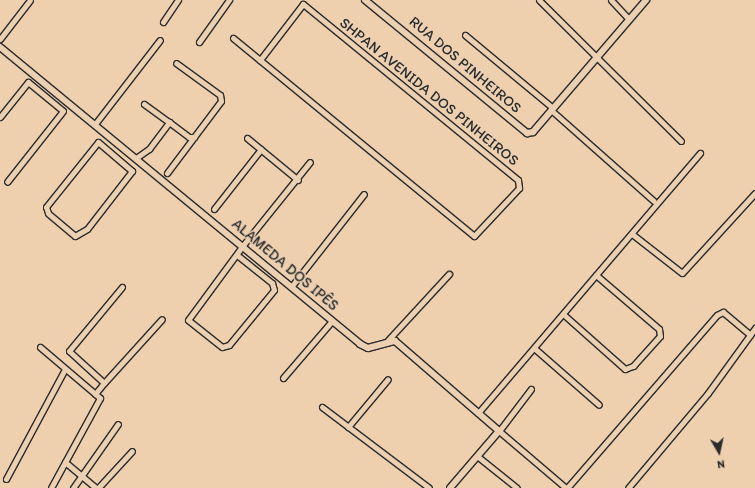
<!DOCTYPE html>
<html>
<head>
<meta charset="utf-8">
<style>
	body { margin:0 }
	#map { position:relative; width:755px; height:488px; overflow:hidden; background:#eecfae; font-family:Itim,sans-serif }
	div>[style] { position:absolute }
	[style*='--x'] { left:calc(var(--x)*1px); top:calc(var(--y)*1px); width:calc(var(--w)*1px); rotate:calc(var(--a)*1deg) }
	.roads { filter:drop-shadow(1px 0 #2b2b2b) drop-shadow(-1px 0 #2b2b2b) drop-shadow(0 1px #2b2b2b) drop-shadow(0 -1px #2b2b2b) }
	.minor>* { height:5px; margin:-2.5px; padding:0 2.5px; transform-origin:2.5px; border-radius:2.5px; background:#ebd0b2 }
	.tertiary>* { height:6px; margin:-3px; padding:0 3px; transform-origin:3px; border-radius:3px; background:#ebd0b2 }
	span { translate:-50% -50%; white-space:nowrap; text-align:center; line-height:1.15; -webkit-text-stroke:3px #ebd0b2; paint-order:stroke }
	.street-label { font-size:15px; color:#2b2b2b }
	.north { position:absolute; left:699px; top:432px; width:40px; height:40px; -webkit-text-stroke:3px #ebd0b2; paint-order:stroke; rotate:171deg; font-size:11px; font-weight:700; line-height:16px; text-align:center; color:#2b2b2b }
	.north::after { content:''; display:block; margin:auto; width:14px; height:18px; background:#2b2b2b; clip-path:polygon(50% 0,100% 100%,50% 72%,0 100%) }
</style>
</head>
<body>
<div id="map">
	<div class="roads">
		<div class="minor">
			<i style="--x:539;--y:0;--w:200;--a:44.8"></i>
			<i style="--x:611;--y:0;--w:26;--a:47"></i>
			<i style="--x:163;--y:22;--w:27;--a:-56"></i>
			<i style="--x:465;--y:35;--w:114;--a:39.7"></i>
			<i style="--x:233;--y:38;--w:312;--a:39.4"></i>
			<i style="--x:474;--y:236;--w:66;--a:-46.8"></i>
			<i style="--x:519;--y:188;--w:8;--a:-97"></i>
			<i style="--x:518;--y:180;--w:278;--a:-140.7"></i>
			<i style="--x:303;--y:4;--w:71;--a:127.5"></i>
			<i style="--x:0;--y:39;--w:49;--a:-52.4"></i>
			<i style="--x:199;--y:42;--w:52;--a:-54.5"></i>
			<i style="--x:144;--y:104;--w:31;--a:36"></i>
			<i style="--x:551;--y:110;--w:137;--a:41.5"></i>
			<i style="--x:0;--y:117;--w:45;--a:-51.3"></i>
			<i style="--x:28;--y:82;--w:45;--a:39.6"></i>
			<i style="--x:63;--y:111;--w:90;--a:128.3"></i>
			<i style="--x:95;--y:124;--w:106;--a:-52.3"></i>
			<i style="--x:247;--y:138;--w:66;--a:39.5"></i>
			<i style="--x:98;--y:142;--w:45;--a:40.5"></i>
			<i style="--x:132;--y:171;--w:73;--a:127.8"></i>
			<i style="--x:87;--y:229;--w:14;--a:150"></i>
			<i style="--x:75;--y:236;--w:35;--a:-140"></i>
			<i style="--x:48;--y:213;--w:6;--a:-108"></i>
			<i style="--x:46;--y:207;--w:83;--a:-51.3"></i>
			<i style="--x:136;--y:158;--w:16;--a:-35"></i>
			<i style="--x:149;--y:149;--w:34;--a:-53"></i>
			<i style="--x:169;--y:122;--w:25;--a:37"></i>
			<i style="--x:189;--y:137;--w:5;--a:0"></i>
			<i style="--x:194;--y:137;--w:45;--a:-53.1"></i>
			<i style="--x:221;--y:101;--w:6;--a:-99"></i>
			<i style="--x:220;--y:95;--w:54;--a:-144"></i>
			<i style="--x:167;--y:173;--w:45;--a:-53.1"></i>
			<i style="--x:214;--y:209;--w:76;--a:-51.9"></i>
			<i style="--x:632;--y:234;--w:63;--a:38"></i>
			<i style="--x:682;--y:273;--w:108;--a:-47.6"></i>
			<i style="--x:237;--y:255;--w:45;--a:38.7"></i>
			<i style="--x:272;--y:283;--w:7;--a:74"></i>
			<i style="--x:274;--y:290;--w:71;--a:129.3"></i>
			<i style="--x:229;--y:345;--w:7;--a:164"></i>
			<i style="--x:222;--y:347;--w:43;--a:-141.5"></i>
			<i style="--x:188;--y:320;--w:94;--a:-53.6"></i>
			<i style="--x:244;--y:244;--w:105;--a:-51.2"></i>
			<i style="--x:122;--y:287;--w:83;--a:129.6"></i>
			<i style="--x:69;--y:351;--w:47;--a:42.4"></i>
			<i style="--x:104;--y:383;--w:86;--a:-47.8"></i>
			<i style="--x:291;--y:287;--w:118;--a:-51.9"></i>
			<i style="--x:563;--y:314;--w:83;--a:41.6"></i>
			<i style="--x:625;--y:369;--w:9;--a:-21"></i>
			<i style="--x:633;--y:366;--w:40;--a:-48"></i>
			<i style="--x:660;--y:336;--w:7;--a:-98"></i>
			<i style="--x:659;--y:329;--w:83;--a:-139.4"></i>
			<i style="--x:750;--y:335;--w:9;--a:-54"></i>
			<i style="--x:388;--y:340;--w:90;--a:-47.3"></i>
			<i style="--x:40;--y:347;--w:79;--a:40.4"></i>
			<i style="--x:100;--y:398;--w:102;--a:118.6"></i>
			<i style="--x:534;--y:348;--w:86;--a:41.2"></i>
			<i style="--x:283;--y:378;--w:74;--a:-49.4"></i>
			<i style="--x:531;--y:389;--w:53;--a:127.3"></i>
			<i style="--x:499;--y:431;--w:88;--a:40.4"></i>
			<i style="--x:95;--y:394;--w:14;--a:-51"></i>
			<i style="--x:322;--y:407;--w:134;--a:37.1"></i>
			<i style="--x:478;--y:413;--w:342;--a:-49.5"></i>
			<i style="--x:348;--y:427;--w:62;--a:-50.2"></i>
			<i style="--x:477;--y:456;--w:51;--a:38.7"></i>
			<i style="--x:65;--y:462;--w:40;--a:40"></i>
			<i style="--x:6;--y:479;--w:125;--a:-61.8"></i>
			<i style="--x:73;--y:488;--w:78;--a:-54.9"></i>
			<i style="--x:98;--y:488;--w:50;--a:-47.4"></i>
			<i style="--x:567;--y:488;--w:229;--a:-49.1"></i>
			<i style="--x:717;--y:315;--w:7;--a:-27"></i>
			<i style="--x:723;--y:312;--w:35;--a:40"></i>
			<i style="--x:750;--y:335;--w:72;--a:125.9"></i>
			<i style="--x:708;--y:393;--w:124;--a:130.1"></i>
		</div>
		<div class="tertiary">
			<i style="--x:365;--y:0;--w:210;--a:39.4"></i>
			<i style="--x:527;--y:133;--w:6;--a:-9"></i>
			<i style="--x:533;--y:132;--w:174;--a:-49.4"></i>
			<i style="--x:0;--y:47;--w:467;--a:39.5"></i>
			<i style="--x:360;--y:344;--w:9;--a:27"></i>
			<i style="--x:368;--y:348;--w:28;--a:-15"></i>
			<i style="--x:395;--y:341;--w:138;--a:40.9"></i>
			<i style="--x:499;--y:431;--w:75;--a:130.7"></i>
		</div>
	</div>
	<div class="street-label">
		<span style="left:465px;top:65px;rotate:40deg">RUA DOS PINHEIROS</span>
		<span style="left:429px;top:92px;rotate:39deg">SHPAN AVENIDA DOS PINHEIROS</span>
		<span style="left:285px;top:265px;rotate:40deg">ALAMEDA DOS IPÊS</span>
	</div>
	<div class="north">N</div>
</div>
</body>
</html>
